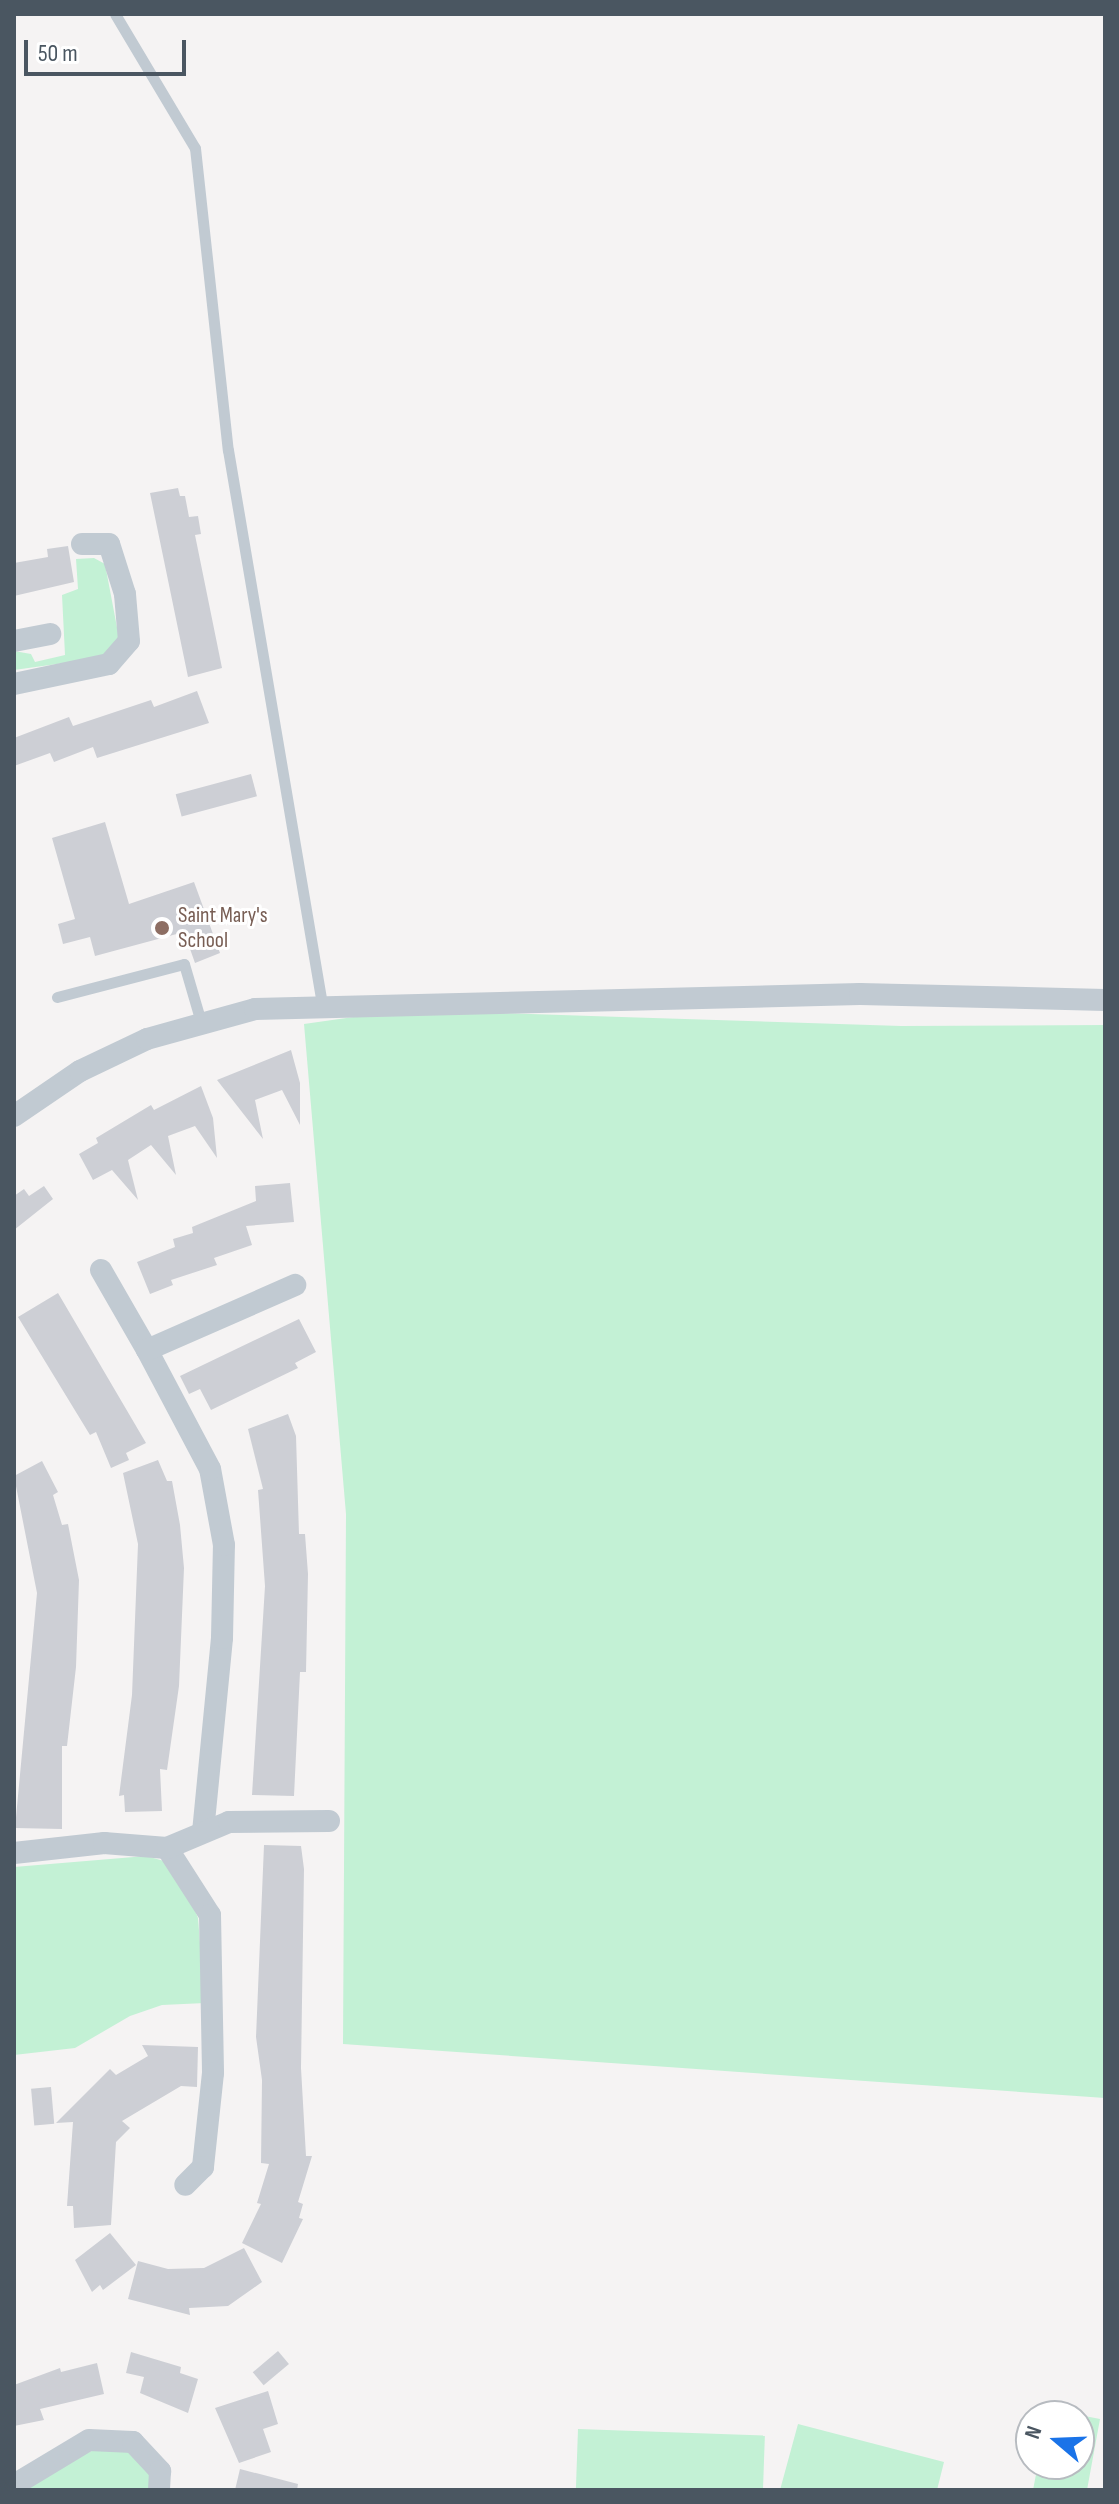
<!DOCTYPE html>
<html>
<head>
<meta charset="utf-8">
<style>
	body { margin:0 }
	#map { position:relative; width:1119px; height:2504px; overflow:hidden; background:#f5f3f3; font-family:"Sofia Sans Condensed",sans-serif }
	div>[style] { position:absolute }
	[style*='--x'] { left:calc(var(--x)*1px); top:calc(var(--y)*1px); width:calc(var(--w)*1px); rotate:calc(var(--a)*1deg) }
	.green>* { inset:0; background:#c3f1d5; transform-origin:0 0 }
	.building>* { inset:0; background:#cdcfd5; transform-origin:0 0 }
	.lane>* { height:11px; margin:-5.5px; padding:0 5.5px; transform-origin:5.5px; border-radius:5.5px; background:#c1cad2 }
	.street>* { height:22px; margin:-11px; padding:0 11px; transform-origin:11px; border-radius:11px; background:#c1cad2 }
	.dots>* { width:22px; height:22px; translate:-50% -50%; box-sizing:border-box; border:4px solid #fff; border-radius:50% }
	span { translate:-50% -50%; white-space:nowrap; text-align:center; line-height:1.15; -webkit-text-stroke:6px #fff; paint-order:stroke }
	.education-label { font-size:22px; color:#785e54 }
	.left { translate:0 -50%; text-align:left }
	.frame { position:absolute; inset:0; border:16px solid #4a5661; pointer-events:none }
	.north { position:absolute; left:1015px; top:2400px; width:80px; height:80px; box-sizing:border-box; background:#fff; border:2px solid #b7bbc0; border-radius:50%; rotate:289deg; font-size:22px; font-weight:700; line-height:32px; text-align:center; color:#4a5661 }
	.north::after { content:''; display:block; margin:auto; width:28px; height:36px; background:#1a73e8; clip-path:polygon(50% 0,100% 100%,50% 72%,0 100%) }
	.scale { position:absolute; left:24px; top:40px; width:162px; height:36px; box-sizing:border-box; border:4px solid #4a5661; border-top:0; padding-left:10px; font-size:24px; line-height:28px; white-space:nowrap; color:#4a5661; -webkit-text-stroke:6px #fff; paint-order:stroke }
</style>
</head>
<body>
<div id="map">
	<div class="green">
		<i style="clip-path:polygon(94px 558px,105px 564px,119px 638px,100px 658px,14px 670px,14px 651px,31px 654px,35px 662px,65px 655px,62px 595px,78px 589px,76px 559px)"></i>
		<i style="clip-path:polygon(403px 1010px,901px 1026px,1105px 1025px,1105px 2098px,343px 2044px,346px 1514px,304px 1024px)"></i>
		<i style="clip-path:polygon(146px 1856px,164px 1861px,186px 1887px,198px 1918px,205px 2003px,162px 2005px,130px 2016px,75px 2048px,14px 2055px,14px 1867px)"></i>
		<i style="clip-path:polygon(1049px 2409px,1100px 2419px,1087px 2490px,1033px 2490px,1038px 2464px,1079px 2464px,1079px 2416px,1047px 2416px)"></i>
		<i style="clip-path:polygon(798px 2424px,944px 2462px,937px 2490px,780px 2490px)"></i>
		<i style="left:578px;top:2429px;width:187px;height:61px;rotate:2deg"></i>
		<i style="clip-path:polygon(94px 2450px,133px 2452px,149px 2469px,152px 2490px,25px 2490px,50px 2470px)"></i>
	</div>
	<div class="building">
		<i style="clip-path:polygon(178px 488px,180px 496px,185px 496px,189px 517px,198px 516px,201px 534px,195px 535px,222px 668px,188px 677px,150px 493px)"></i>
		<i style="clip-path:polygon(68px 546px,74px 582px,14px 596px,14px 563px,48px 557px,47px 549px)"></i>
		<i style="clip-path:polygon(197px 691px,209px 723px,97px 758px,93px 747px,54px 762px,50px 753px,14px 766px,14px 738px,69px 717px,73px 726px,151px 700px,154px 707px)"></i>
		<i style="left:251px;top:774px;width:23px;height:78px;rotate:75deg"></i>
		<i style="clip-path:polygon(105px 822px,129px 904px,194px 882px,220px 953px,195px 963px,184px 932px,95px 956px,90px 937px,63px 944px,58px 924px,75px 919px,52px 838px)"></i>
		<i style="clip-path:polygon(291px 1050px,300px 1083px,300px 1125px,282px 1090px,255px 1100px,263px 1139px,217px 1080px)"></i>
		<i style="clip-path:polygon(201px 1086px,213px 1118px,217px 1158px,195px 1126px,168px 1136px,176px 1175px,151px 1145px,128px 1160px,138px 1200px,112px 1170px,93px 1180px,79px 1154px,98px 1143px,96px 1138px,151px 1105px,154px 1110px)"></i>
		<i style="clip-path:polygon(290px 1183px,294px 1222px,246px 1226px,252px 1245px,214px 1258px,217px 1265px,171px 1280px,173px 1285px,150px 1294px,137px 1262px,175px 1247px,173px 1239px,193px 1233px,192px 1227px,256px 1201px,255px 1186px)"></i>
		<i style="clip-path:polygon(44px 1186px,53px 1199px,14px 1230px,14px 1196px,24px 1189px,29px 1196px)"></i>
		<i style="clip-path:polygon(58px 1293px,146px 1443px,126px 1453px,129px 1460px,111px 1468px,96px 1432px,90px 1435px,18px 1317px)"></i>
		<i style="clip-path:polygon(299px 1319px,316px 1352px,295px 1363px,298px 1368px,211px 1410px,200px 1389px,189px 1394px,180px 1376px)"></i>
		<i style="clip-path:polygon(288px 1414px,296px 1436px,299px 1534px,305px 1534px,308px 1574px,306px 1672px,300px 1672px,294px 1796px,252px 1795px,265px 1586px,258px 1490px,263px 1489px,248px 1429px)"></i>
		<i style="clip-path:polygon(158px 1460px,167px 1481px,172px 1481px,180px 1525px,184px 1568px,179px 1686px,167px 1770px,160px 1769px,162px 1811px,125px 1812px,124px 1795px,119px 1796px,132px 1695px,138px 1544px,123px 1473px)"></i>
		<i style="clip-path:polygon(42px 1461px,58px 1492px,53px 1495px,62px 1525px,68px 1524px,79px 1580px,76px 1667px,67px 1746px,62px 1746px,62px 1829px,15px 1828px,37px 1593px,14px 1476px)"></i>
		<i style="clip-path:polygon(264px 1845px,301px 1846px,304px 1869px,301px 2068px,306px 2156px,312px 2156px,298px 2202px,303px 2204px,299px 2218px,303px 2219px,282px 2263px,242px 2243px,261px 2204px,257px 2203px,269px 2164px,261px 2163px,262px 2080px,256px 2037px)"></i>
		<i style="clip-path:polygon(142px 2045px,198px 2047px,197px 2087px,181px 2086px,122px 2121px,130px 2128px,116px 2142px,111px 2225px,74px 2228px,73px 2206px,67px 2206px,73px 2122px,56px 2123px,110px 2069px,116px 2075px,148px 2056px)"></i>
		<i style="left:51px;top:2087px;width:37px;height:20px;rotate:85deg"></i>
		<i style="clip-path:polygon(110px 2233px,136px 2265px,103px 2290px,100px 2285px,92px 2292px,75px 2260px)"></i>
		<i style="clip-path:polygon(244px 2248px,262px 2282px,228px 2306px,189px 2308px,190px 2315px,128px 2299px,138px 2261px,168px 2269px,204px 2268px)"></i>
		<i style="left:278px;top:2351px;width:17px;height:33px;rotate:50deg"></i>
		<i style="clip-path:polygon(131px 2352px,181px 2367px,180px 2373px,198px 2379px,188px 2413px,140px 2393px,144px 2377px,126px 2373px)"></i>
		<i style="clip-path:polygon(97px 2363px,104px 2394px,40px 2409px,44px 2420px,14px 2426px,14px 2385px,60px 2368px,61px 2372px)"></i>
		<i style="clip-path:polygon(268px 2391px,278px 2424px,263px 2429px,271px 2452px,239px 2463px,215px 2408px)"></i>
		<i style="clip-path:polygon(240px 2469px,298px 2484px,297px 2490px,235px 2490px)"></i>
	</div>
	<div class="lane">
		<i style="--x:115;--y:14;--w:156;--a:59.2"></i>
		<i style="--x:195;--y:148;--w:304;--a:83.8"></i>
		<i style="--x:228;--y:450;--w:562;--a:80.37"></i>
		<i style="--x:57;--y:997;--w:131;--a:-14.6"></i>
		<i style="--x:184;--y:964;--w:60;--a:73.7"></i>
	</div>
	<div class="street">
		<i style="--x:14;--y:641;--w:37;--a:-11"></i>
		<i style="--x:14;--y:684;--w:97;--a:-11.9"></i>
		<i style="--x:109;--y:664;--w:30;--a:-49"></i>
		<i style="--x:129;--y:641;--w:47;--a:-94.9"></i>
		<i style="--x:125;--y:594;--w:52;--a:-107.7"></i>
		<i style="--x:109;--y:544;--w:27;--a:180"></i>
		<i style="--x:14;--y:1116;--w:80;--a:-34.3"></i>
		<i style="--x:80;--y:1071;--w:74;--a:-25.5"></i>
		<i style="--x:147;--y:1039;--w:112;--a:-15.5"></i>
		<i style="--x:255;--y:1009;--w:605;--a:-1.42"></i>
		<i style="--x:860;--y:994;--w:245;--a:1.4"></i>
		<i style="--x:101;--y:1270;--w:92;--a:60.1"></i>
		<i style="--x:203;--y:1832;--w:195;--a:-84.4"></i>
		<i style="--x:222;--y:1638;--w:93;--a:-88.8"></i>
		<i style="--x:224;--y:1545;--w:77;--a:-100.4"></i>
		<i style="--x:210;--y:1469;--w:135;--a:-117.9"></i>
		<i style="--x:147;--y:1350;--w:162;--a:-23.7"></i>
		<i style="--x:167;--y:1848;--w:80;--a:57.3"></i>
		<i style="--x:210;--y:1915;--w:158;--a:88.9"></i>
		<i style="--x:213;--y:2073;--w:95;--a:96.1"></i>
		<i style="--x:203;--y:2167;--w:25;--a:135"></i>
		<i style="--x:14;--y:1853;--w:91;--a:-6.3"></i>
		<i style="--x:104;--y:1843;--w:63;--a:4.5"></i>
		<i style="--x:167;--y:1848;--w:67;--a:-22.8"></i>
		<i style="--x:229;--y:1822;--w:100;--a:-0.6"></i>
		<i style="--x:14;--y:2485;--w:87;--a:-31"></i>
		<i style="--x:89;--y:2440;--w:44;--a:2.6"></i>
		<i style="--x:133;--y:2442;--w:40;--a:47"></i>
		<i style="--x:160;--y:2471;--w:19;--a:93"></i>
	</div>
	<div class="dots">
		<i style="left:162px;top:928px;background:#8d6e63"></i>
	</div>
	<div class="education-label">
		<span class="left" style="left:178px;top:928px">Saint Mary's<br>School</span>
	</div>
	<div class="frame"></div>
	<div class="north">N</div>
	<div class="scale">50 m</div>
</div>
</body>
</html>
